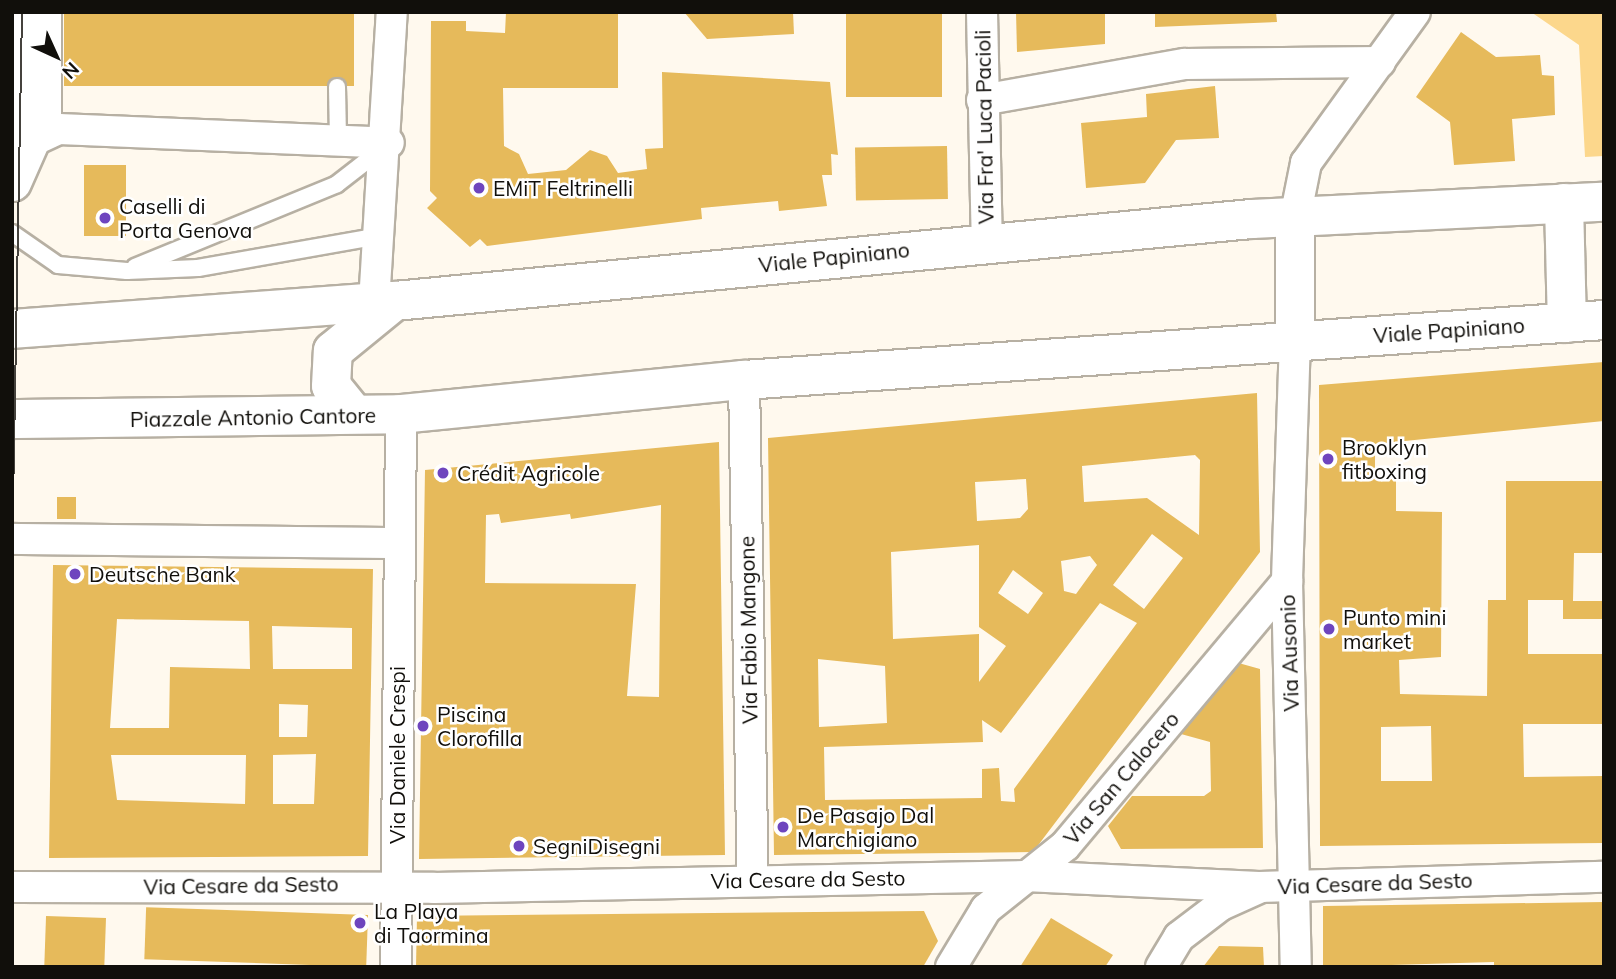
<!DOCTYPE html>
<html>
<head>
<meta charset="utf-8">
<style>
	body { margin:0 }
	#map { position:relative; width:1616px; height:979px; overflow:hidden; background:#fff9ee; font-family:Mulish,sans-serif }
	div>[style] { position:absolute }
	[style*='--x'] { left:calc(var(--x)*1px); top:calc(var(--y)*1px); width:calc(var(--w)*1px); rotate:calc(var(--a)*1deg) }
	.green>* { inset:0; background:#fcd78c }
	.building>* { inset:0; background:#e6ba5b; transform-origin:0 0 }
	.roads { filter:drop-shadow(2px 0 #b7b0a3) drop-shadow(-2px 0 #b7b0a3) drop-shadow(0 2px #b7b0a3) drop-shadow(0 -2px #b7b0a3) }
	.service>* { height:16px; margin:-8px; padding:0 8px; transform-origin:8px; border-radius:8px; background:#fff }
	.minor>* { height:30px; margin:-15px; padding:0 15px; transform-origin:15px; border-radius:15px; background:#fff }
	.tertiary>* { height:37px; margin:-18.5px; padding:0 18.5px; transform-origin:18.5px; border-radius:18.5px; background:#fff }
	.secondary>* { height:38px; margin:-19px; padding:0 19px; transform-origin:19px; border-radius:19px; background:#fff }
	.tram>* { height:2px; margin:-1px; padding:0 1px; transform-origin:1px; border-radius:1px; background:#45423d }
	.dots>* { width:19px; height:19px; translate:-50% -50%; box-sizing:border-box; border:4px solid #fff; border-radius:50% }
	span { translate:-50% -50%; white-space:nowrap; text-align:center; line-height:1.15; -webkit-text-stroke:5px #fff; paint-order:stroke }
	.street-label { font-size:21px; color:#110f0b }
	.poi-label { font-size:21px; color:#110f0b }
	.left { translate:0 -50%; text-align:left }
	.frame { position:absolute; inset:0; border:14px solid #110f0b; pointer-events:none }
	.north { position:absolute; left:21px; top:21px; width:70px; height:70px; -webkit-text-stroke:5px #fff; paint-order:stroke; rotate:135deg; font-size:19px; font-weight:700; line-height:28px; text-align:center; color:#110f0b }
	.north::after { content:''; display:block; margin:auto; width:24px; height:32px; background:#110f0b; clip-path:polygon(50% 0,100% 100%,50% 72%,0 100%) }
</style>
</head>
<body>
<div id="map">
	<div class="green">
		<i style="clip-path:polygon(1531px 12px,1604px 12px,1604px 156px,1585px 157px,1579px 45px)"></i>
	</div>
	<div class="building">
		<i style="left:64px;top:12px;width:290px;height:74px"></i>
		<i style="clip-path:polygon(506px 12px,618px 12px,618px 88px,503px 88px,504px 146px,519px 154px,528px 174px,566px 170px,590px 150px,607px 156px,618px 173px,647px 169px,645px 149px,663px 148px,662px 72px,830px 82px,838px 155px,831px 154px,832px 175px,822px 175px,827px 206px,779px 211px,778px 201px,701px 208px,702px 219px,487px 246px,480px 239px,470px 247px,427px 208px,437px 198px,430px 191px,431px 21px,466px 21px,466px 31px,505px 33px)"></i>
		<i style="clip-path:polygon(684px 12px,793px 12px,794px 34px,707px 39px)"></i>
		<i style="left:846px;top:12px;width:96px;height:85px"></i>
		<i style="clip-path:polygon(1016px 12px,1105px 12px,1105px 44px,1017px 52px)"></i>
		<i style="clip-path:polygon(1155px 12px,1276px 12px,1277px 22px,1155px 27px)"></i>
		<i style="clip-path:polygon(1461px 32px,1496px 57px,1540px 55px,1542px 75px,1554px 76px,1555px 115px,1512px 119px,1515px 161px,1454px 165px,1450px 122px,1416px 97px)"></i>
		<i style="clip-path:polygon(1215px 86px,1219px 138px,1176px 140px,1145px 183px,1086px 188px,1081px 123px,1147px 117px,1146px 94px)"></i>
		<i style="left:947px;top:146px;width:53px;height:92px;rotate:89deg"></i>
		<i style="left:84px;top:165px;width:42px;height:71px"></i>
		<i style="clip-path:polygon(evenodd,1604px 362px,1604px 421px,1375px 444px,1375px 476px,1396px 478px,1396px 511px,1442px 512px,1441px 657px,1399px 660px,1400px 694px,1487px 696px,1488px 600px,1506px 600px,1506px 481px,1604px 481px,1604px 553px,1574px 553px,1573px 601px,1604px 601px,1604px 619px,1563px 619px,1563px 600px,1528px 600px,1528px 654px,1604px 654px,1604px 724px,1523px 724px,1524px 777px,1604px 776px,1604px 843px,1320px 846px,1319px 385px,1604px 362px,1431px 726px,1432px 781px,1381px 781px,1381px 727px,1431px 726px)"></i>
		<i style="clip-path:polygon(evenodd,1257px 393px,1260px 552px,1033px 852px,774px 855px,768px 438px,1257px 393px,1195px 455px,1200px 460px,1199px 535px,1147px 498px,1084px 502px,1082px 466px,1195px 455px,1257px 393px,1026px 479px,1028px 509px,1020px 518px,977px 521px,975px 482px,1026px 479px,1257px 393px,1152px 534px,1183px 558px,1144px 609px,1113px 585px,1152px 534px,1257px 393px,979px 545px,979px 627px,1006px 646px,979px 682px,979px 634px,893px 639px,891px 552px,979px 545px,1257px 393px,1090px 556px,1097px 565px,1076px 594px,1064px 591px,1061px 561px,1090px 556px,1257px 393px,1013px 570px,1043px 593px,1028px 614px,998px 593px,1013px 570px,1257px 393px,1100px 603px,1137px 623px,1014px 789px,1015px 802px,1001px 801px,999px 768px,982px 769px,982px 798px,825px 800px,824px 747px,983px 742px,982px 720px,1001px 733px,1100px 603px,1257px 393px,818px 659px,885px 666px,887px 723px,819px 727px,818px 659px)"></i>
		<i style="clip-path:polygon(evenodd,719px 442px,725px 855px,419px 859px,425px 470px,719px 442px,661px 505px,659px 697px,627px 696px,636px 584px,485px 583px,486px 515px,499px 514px,501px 523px,570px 514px,571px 519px,661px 505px)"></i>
		<i style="left:57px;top:497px;width:19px;height:22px"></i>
		<i style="clip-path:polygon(evenodd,53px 565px,373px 569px,368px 856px,49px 858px,53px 565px,117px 619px,249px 621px,250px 669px,170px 667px,169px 728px,110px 728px,117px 619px,53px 565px,272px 626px,352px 628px,352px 669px,273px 669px,272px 626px,53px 565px,279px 704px,308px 705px,307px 737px,279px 737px,279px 704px,53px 565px,316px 754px,314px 804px,273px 804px,273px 755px,316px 754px,53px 565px,111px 755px,246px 755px,245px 804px,117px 800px,111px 755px)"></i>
		<i style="clip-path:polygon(1235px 662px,1260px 669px,1263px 848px,1121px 849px,1108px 826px,1132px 796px,1204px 796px,1211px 791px,1210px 742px,1181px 734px)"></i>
		<i style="clip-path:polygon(1604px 902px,1604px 967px,1494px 967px,1494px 962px,1323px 967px,1323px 906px)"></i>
		<i style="clip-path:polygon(924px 911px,938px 941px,923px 967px,416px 967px,417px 916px)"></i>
		<i style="left:368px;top:915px;width:52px;height:222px;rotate:92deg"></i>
		<i style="left:106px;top:918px;width:49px;height:60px;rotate:92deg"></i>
		<i style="clip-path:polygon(1051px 918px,1113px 955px,1105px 967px,1020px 967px)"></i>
		<i style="clip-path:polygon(1219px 946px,1263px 947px,1264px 967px,1203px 967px)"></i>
	</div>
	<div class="roads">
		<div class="service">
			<i style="--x:337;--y:87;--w:50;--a:88.9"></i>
			<i style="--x:12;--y:233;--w:56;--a:34.8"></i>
			<i style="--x:58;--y:265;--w:69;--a:5"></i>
			<i style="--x:127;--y:271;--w:71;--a:-2.4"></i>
			<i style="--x:198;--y:268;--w:185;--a:-10"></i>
			<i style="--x:135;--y:267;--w:218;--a:-22.3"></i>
			<i style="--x:337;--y:184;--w:57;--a:-37.9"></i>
		</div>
		<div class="minor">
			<i style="--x:982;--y:12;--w:230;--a:88.8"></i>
			<i style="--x:982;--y:100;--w:206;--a:-10.1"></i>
			<i style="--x:1185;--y:64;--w:195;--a:-0.6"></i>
			<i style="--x:35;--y:140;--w:26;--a:-25"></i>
			<i style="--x:59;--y:129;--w:330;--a:2.4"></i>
			<i style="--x:1295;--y:218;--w:56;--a:-78.7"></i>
			<i style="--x:1306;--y:163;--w:186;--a:-54.2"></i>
			<i style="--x:374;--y:303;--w:292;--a:-86.5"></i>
			<i style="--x:1295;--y:339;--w:242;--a:91.9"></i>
			<i style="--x:1287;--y:581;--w:386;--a:88.7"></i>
			<i style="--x:744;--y:380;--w:499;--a:89"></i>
			<i style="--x:12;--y:539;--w:384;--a:0.6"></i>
			<i style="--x:12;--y:887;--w:422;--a:0.1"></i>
			<i style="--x:434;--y:888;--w:591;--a:-1.16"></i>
			<i style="--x:1025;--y:876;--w:234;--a:2.7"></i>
			<i style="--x:1259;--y:887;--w:345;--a:-1.7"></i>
			<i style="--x:396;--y:967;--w:553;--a:-89.48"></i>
			<i style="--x:951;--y:967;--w:68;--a:-58.9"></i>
			<i style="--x:986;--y:909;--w:101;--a:-38.6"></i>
			<i style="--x:1065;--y:846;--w:346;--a:-50"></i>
			<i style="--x:1161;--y:967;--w:35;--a:-59"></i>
			<i style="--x:1179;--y:937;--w:53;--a:-37.3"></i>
			<i style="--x:1221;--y:905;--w:42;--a:-24.1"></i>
		</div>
		<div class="tertiary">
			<i style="--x:12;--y:129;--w:117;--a:-89"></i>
			<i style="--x:12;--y:182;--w:74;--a:-66.2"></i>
			<i style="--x:42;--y:114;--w:102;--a:-90"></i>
		</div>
		<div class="secondary">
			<i style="--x:1564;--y:203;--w:120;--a:88.6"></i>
			<i style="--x:12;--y:329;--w:384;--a:-4.2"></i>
			<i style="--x:395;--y:301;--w:860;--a:-5.47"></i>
			<i style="--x:1251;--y:219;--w:353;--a:-2.8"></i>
			<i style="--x:1295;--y:339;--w:121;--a:-90"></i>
			<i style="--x:354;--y:414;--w:36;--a:-129"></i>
			<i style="--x:331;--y:386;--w:35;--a:-87"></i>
			<i style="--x:333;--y:351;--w:77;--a:-39.2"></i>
			<i style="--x:12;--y:419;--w:389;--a:-0.7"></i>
			<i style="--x:401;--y:414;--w:345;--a:-5.7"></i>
			<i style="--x:744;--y:380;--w:862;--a:-3.99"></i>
		</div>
	</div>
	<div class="tram">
		<i style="--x:12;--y:557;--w:545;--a:-88.95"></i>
	</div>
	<div class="dots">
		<i style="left:479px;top:188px;background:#6e45be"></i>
		<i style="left:105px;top:218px;background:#6e45be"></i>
		<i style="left:1328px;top:459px;background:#6e45be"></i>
		<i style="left:443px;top:473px;background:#6e45be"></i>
		<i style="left:75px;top:574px;background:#6e45be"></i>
		<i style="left:1329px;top:629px;background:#6e45be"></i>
		<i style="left:423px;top:726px;background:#6e45be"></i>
		<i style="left:783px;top:827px;background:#6e45be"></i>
		<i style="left:519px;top:846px;background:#6e45be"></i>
		<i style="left:360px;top:923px;background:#6e45be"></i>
	</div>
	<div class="street-label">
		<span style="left:984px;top:127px;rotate:-91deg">Via Fra' Luca Pacioli</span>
		<span style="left:834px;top:257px;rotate:-6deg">Viale Papiniano</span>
		<span style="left:1449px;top:330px;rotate:-4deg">Viale Papiniano</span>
		<span style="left:253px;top:417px;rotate:-1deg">Piazzale Antonio Cantore</span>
		<span style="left:748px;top:630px;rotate:-91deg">Via Fabio Mangone</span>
		<span style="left:1289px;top:653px;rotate:-92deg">Via Ausonio</span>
		<span style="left:397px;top:755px;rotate:-90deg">Via Daniele Crespi</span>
		<span style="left:1121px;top:778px;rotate:-50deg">Via San Calocero</span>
		<span style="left:808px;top:879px;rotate:-1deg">Via Cesare da Sesto</span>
		<span style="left:1375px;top:883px;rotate:-2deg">Via Cesare da Sesto</span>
		<span style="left:241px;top:885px;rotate:-1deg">Via Cesare da Sesto</span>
	</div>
	<div class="poi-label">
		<span class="left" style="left:493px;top:188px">EMiT Feltrinelli</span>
		<span class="left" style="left:119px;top:218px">Caselli di<br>Porta Genova</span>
		<span class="left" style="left:1342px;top:459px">Brooklyn<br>fitboxing</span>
		<span class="left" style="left:457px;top:473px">Crédit Agricole</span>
		<span class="left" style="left:89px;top:574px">Deutsche Bank</span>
		<span class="left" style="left:1343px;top:629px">Punto mini<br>market</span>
		<span class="left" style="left:437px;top:726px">Piscina<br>Clorofilla</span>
		<span class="left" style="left:797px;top:827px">De Pasajo Dal<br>Marchigiano</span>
		<span class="left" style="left:533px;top:846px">SegniDisegni</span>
		<span class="left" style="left:374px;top:923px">La Playa<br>di Taormina</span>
	</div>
	<div class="frame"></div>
	<div class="north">N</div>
</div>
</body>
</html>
